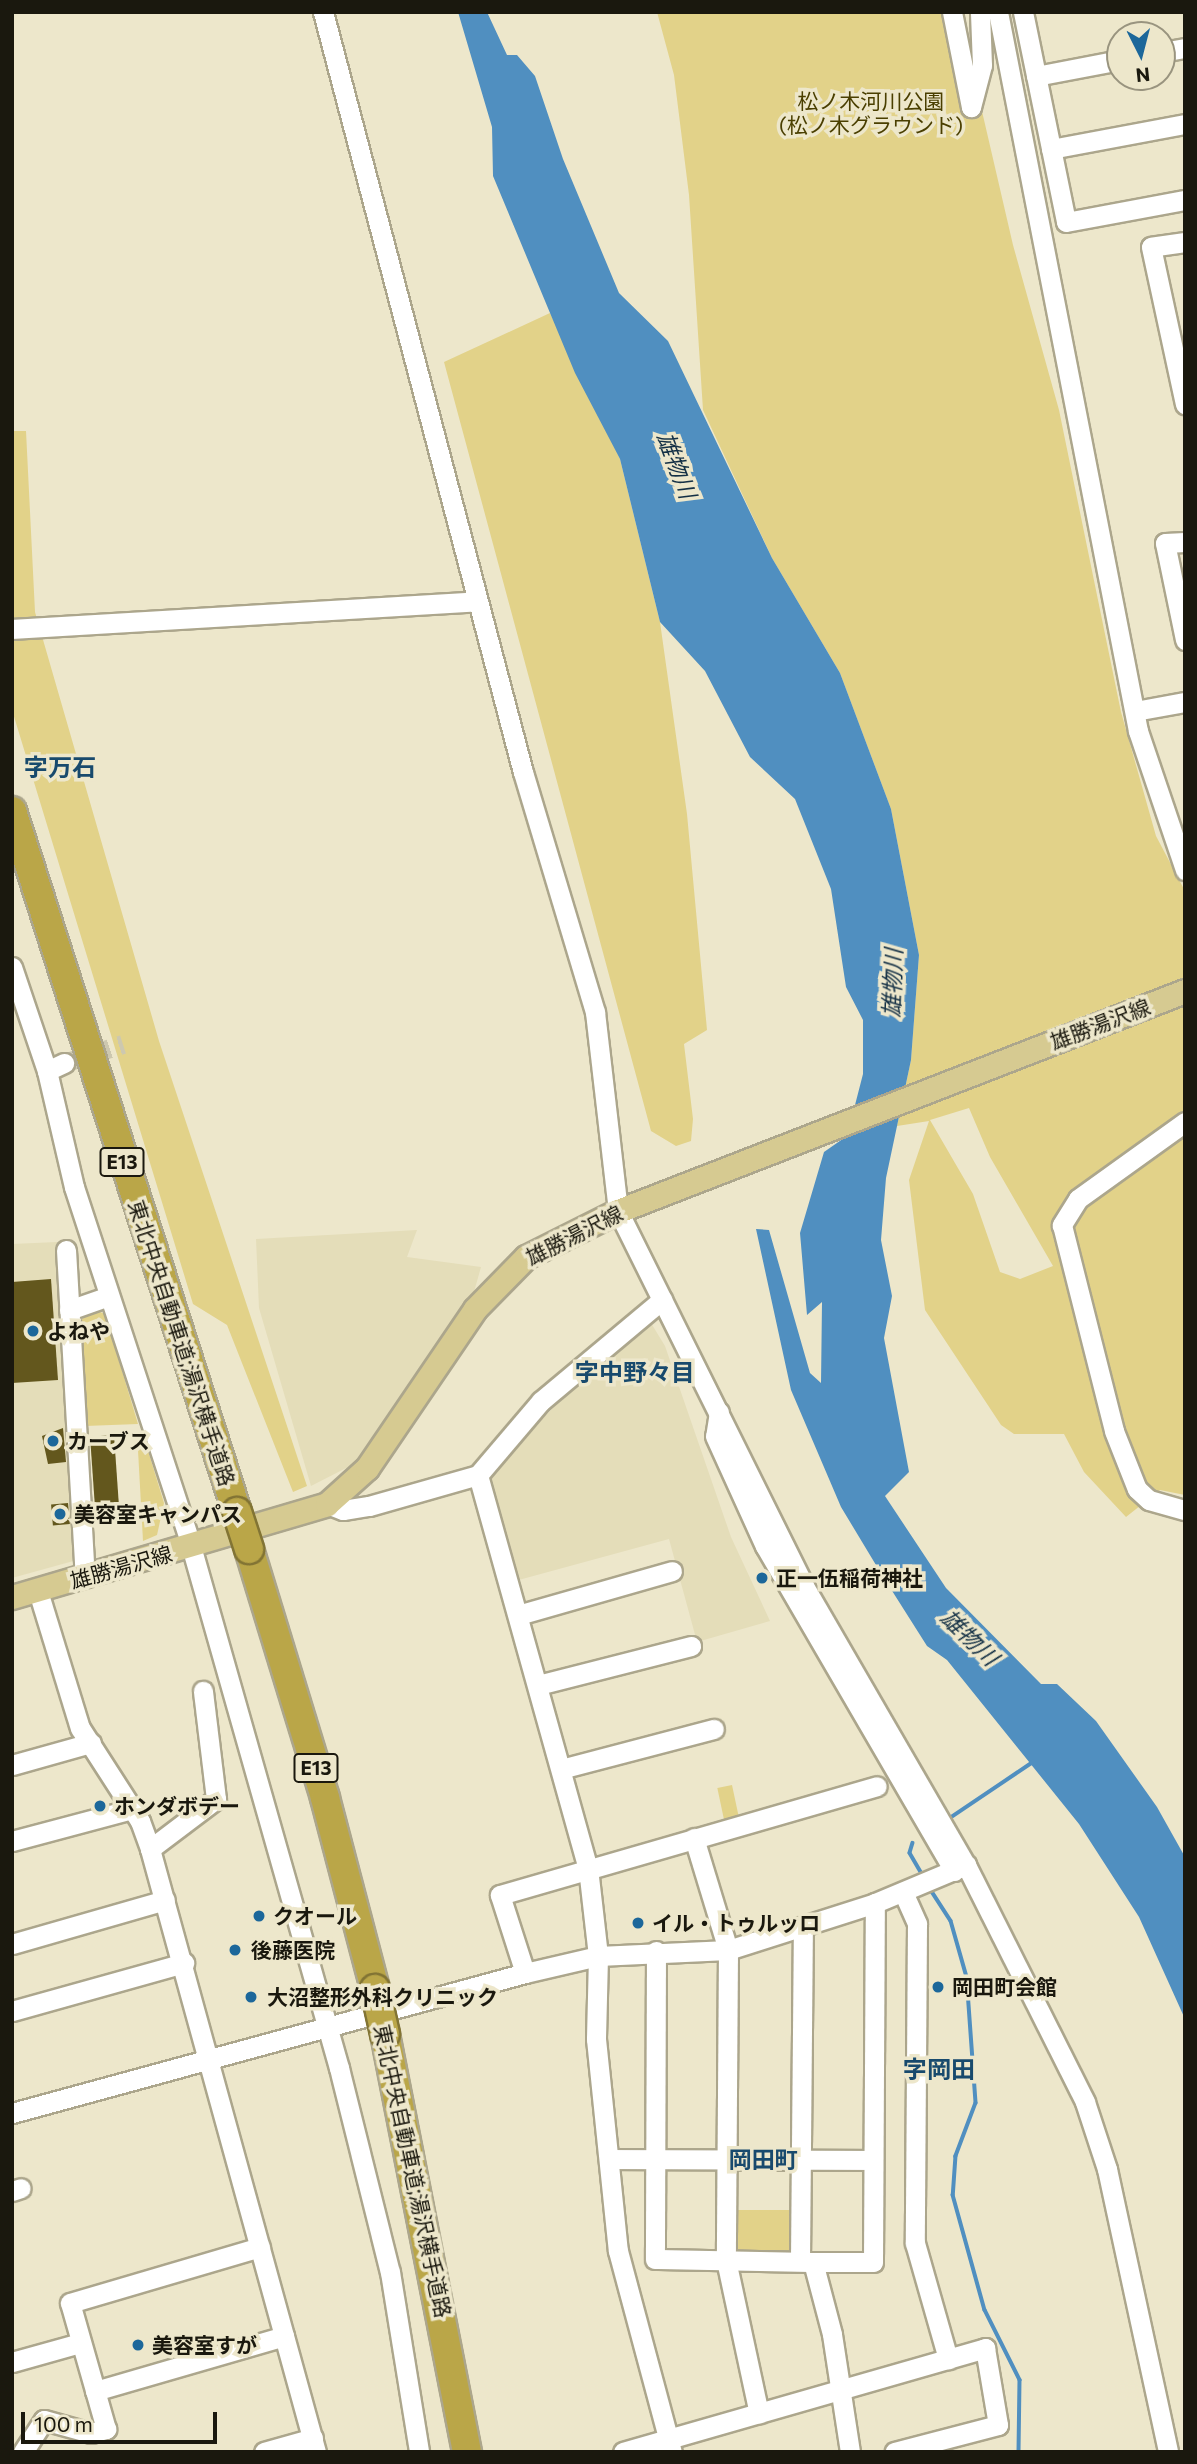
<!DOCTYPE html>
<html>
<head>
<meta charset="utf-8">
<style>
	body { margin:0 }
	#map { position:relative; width:1197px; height:2464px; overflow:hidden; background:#ede7cb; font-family:Commissioner,"Noto Sans JP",sans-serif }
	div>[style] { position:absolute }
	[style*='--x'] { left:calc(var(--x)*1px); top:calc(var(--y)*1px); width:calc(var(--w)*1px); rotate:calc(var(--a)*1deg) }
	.built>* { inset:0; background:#e4ddb9 }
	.green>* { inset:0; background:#e2d289; transform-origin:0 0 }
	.water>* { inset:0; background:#508fc0 }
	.stream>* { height:3.5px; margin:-1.75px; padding:0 1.75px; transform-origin:1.75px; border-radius:1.75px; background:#508fc0 }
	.building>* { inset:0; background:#63571d; transform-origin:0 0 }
	.minor-tunnel>* { height:19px; margin-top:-9.5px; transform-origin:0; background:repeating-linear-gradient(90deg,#cdc8af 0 19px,transparent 0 29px) }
	.roads { filter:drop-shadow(2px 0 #aca68c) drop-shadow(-2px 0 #aca68c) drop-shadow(0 2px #aca68c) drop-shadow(0 -2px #aca68c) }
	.minor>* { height:19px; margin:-9.5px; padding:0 9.5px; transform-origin:9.5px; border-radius:9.5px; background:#fff }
	.major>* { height:23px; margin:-11.5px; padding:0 11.5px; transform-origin:11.5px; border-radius:11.5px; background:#d6ca91 }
	.highway>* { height:28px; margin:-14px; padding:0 14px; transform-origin:14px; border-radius:14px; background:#baa648 }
	.bridges { filter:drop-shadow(2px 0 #827434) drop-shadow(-2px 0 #827434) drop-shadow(0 2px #827434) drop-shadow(0 -2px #827434) }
	.highway-bridge>* { height:28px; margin:-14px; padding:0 14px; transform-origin:14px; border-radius:14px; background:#baa648 }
	.dots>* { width:19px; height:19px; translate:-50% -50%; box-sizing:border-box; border:4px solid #ede7cb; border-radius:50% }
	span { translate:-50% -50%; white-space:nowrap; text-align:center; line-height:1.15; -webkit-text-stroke:7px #ede7cb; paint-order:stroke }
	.shield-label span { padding:2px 5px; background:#ede7cb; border:2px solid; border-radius:5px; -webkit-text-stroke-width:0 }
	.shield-label { font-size:19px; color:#1a180e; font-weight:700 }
	.park-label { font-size:21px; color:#4a3f00 }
	.street-label { font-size:21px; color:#1a180e }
	.poi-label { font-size:21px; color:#1a180e; font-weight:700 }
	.left { translate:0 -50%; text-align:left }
	.water-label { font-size:23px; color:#143045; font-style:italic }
	.neighbourhood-label { font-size:23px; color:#184a6d; font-weight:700 }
	.quarter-label { font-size:24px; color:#184a6d; font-weight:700 }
	.frame { position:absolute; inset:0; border:14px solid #1a180e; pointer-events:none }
	.north { position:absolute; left:1106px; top:21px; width:70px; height:70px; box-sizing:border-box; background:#ede7cb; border:2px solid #99947f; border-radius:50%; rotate:174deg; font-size:19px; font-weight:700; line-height:28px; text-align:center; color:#1a180e }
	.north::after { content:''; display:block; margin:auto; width:24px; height:32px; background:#1c679a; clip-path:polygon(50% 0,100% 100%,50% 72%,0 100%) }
	.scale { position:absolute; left:21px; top:2412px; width:196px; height:32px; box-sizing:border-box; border:4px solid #1a180e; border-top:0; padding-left:9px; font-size:21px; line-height:24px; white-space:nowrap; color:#1a180e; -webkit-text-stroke:5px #ede7cb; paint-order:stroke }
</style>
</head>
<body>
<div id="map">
	<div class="built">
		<i style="clip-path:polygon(417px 1230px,407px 1257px,481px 1267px,474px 1292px,374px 1443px,354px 1464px,311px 1486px,259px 1308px,256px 1239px)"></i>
		<i style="clip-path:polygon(57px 1242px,77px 1560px,12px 1578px,12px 1244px)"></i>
		<i style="clip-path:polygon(651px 1323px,665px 1346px,731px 1537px,770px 1621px,697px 1642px,669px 1539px,515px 1581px,486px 1474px,596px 1366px)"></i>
	</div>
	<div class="green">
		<i style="clip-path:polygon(evenodd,657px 12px,959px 12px,1013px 245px,1059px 410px,1121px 712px,1156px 836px,1185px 891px,1185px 1495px,1160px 1490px,1126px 1517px,1084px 1472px,1064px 1434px,1014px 1434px,1001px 1425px,925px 1310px,909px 1180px,929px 1121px,897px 1126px,911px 1060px,919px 955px,891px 809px,840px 673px,772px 558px,703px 410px,689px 195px,674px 75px,657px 12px,969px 1108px,990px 1157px,1053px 1266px,1020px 1279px,1000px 1272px,973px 1194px,930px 1120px,969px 1108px)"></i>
		<i style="clip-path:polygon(550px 313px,620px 459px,660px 622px,687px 814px,707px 1030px,684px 1044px,693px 1119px,691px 1141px,676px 1146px,651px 1131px,444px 362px)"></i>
		<i style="clip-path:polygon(12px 431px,26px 431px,35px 612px,159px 1041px,307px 1486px,293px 1492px,227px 1325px,193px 1304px,12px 710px)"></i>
		<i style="clip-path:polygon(93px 1309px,105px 1314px,138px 1424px,85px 1426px,78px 1323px)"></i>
		<i style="clip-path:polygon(142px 1431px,164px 1503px,157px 1535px,143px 1541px,137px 1432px)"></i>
		<i style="left:732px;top:1785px;width:33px;height:15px;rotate:78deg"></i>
		<i style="left:800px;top:2210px;width:51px;height:73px;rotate:90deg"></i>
	</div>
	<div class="water">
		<i style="clip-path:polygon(458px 12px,487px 12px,507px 55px,517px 55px,535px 76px,563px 159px,619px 293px,668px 341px,772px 558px,840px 673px,891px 809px,919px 955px,911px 1060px,886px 1178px,881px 1240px,892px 1296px,884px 1338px,909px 1472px,885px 1496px,946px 1588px,1041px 1684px,1057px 1684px,1096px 1721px,1157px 1807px,1185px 1857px,1185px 2019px,1139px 1917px,1079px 1824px,947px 1660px,927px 1646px,882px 1575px,841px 1507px,791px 1390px,756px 1229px,769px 1230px,810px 1373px,821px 1383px,822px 1302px,807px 1315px,800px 1233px,824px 1152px,847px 1136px,863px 1074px,863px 1020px,846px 987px,831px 889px,795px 799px,750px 757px,705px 671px,660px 622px,620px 459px,575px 373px,493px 176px,492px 127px)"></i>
	</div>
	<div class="stream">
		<i style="--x:950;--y:1818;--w:100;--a:-34"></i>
		<i style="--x:913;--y:1843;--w:10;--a:107"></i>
		<i style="--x:910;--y:1853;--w:28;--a:60"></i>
		<i style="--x:929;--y:1887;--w:40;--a:57.1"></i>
		<i style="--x:951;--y:1921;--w:58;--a:74.1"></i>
		<i style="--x:967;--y:1977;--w:126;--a:85.9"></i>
		<i style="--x:976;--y:2103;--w:57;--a:110.7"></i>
		<i style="--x:956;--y:2156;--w:39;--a:94"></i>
		<i style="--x:953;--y:2195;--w:119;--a:74.5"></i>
		<i style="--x:985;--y:2310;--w:78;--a:63.4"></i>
		<i style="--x:1020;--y:2380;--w:72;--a:90.8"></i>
	</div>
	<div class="building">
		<i style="clip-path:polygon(51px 1279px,58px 1380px,12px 1383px,12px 1282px)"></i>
		<i style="clip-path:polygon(63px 1428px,66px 1462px,48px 1464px,42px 1436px)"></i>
		<i style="left:114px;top:1435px;width:78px;height:24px;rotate:86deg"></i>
		<i style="left:68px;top:1503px;width:21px;height:17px;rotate:85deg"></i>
	</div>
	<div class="minor-tunnel">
		<i style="--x:64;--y:1063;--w:62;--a:-17.9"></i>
	</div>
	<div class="roads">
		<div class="minor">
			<i style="--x:323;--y:12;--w:786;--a:75.26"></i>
			<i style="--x:523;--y:772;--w:251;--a:73.3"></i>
			<i style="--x:595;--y:1012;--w:200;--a:83.4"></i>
			<i style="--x:618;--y:1211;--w:419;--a:63.6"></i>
			<i style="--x:804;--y:1586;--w:323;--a:59.9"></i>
			<i style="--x:966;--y:1865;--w:265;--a:63.3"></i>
			<i style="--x:1085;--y:2102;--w:71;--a:71.8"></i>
			<i style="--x:1107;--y:2169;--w:289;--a:77.8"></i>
			<i style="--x:952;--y:12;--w:97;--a:78.7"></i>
			<i style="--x:971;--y:107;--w:43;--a:-75.3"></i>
			<i style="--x:982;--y:65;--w:53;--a:-92.2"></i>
			<i style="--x:998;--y:12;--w:733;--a:78.98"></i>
			<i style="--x:1138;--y:731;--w:147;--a:71.3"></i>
			<i style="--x:1023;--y:12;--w:214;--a:78.4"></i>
			<i style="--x:1066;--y:222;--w:121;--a:-10.5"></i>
			<i style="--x:1162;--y:52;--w:23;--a:-10"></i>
			<i style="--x:1036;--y:76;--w:86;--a:-10.8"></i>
			<i style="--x:1051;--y:149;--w:136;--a:-10.6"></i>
			<i style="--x:1185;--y:242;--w:34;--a:172"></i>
			<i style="--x:1151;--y:247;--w:161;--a:77.8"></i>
			<i style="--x:1185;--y:542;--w:20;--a:177"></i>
			<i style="--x:1165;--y:543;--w:99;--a:78.3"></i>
			<i style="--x:12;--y:629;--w:466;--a:-3.4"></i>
			<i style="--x:1135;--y:711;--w:51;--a:-10.2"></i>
			<i style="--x:12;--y:967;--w:110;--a:71.4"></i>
			<i style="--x:47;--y:1071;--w:119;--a:76.9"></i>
			<i style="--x:74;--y:1187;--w:378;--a:71.9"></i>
			<i style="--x:191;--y:1546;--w:543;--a:74.17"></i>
			<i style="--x:339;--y:2068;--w:210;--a:76"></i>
			<i style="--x:390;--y:2272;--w:182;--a:80.8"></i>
			<i style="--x:47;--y:1071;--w:19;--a:-25"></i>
			<i style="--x:1185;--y:1122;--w:132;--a:144.3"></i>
			<i style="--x:1078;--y:1199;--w:31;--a:122"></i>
			<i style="--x:1062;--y:1225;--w:212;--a:75.8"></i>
			<i style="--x:1114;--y:1431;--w:62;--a:68.4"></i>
			<i style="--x:1137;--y:1489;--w:16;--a:43"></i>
			<i style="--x:1149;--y:1500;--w:37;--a:16"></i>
			<i style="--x:66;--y:1250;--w:328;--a:86.7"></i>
			<i style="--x:69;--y:1310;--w:42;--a:-19.3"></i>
			<i style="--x:719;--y:1412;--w:24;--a:99"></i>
			<i style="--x:715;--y:1436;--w:121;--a:65.6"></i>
			<i style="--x:765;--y:1546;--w:376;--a:59.8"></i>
			<i style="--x:478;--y:1475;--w:408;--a:74.4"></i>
			<i style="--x:588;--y:1868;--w:89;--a:83.5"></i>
			<i style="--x:598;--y:1956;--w:83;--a:91.4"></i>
			<i style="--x:596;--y:2039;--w:213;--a:84.1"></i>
			<i style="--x:618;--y:2251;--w:208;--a:75"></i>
			<i style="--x:327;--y:1504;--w:17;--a:21"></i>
			<i style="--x:343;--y:1510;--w:26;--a:-9"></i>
			<i style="--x:369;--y:1506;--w:113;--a:-15.9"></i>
			<i style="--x:478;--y:1475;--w:97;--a:-49.6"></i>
			<i style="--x:541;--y:1401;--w:158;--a:-39.9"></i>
			<i style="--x:38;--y:1591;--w:143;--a:73"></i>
			<i style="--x:80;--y:1728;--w:111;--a:57.2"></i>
			<i style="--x:140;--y:1821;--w:30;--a:70"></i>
			<i style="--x:150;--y:1849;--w:625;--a:74.61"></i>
			<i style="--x:518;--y:1615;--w:160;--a:-15.9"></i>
			<i style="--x:538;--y:1685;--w:158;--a:-14.3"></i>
			<i style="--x:12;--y:1765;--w:82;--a:-15.6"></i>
			<i style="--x:561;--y:1769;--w:158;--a:-14.7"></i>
			<i style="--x:694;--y:1838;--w:117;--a:73.1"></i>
			<i style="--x:728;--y:1950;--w:310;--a:90.4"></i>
			<i style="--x:726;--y:2260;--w:157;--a:77.9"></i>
			<i style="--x:12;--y:1841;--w:124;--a:-14.9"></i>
			<i style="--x:150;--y:1849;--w:83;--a:-37.1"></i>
			<i style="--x:216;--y:1799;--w:109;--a:-96.9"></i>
			<i style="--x:903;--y:1892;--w:35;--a:66"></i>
			<i style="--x:917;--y:1924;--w:319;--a:90.4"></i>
			<i style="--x:915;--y:2243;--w:121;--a:74.1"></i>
			<i style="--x:12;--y:1944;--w:159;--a:-16"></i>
			<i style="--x:656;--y:1951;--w:308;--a:90.2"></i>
			<i style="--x:655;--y:2259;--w:158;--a:1.1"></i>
			<i style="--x:525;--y:1973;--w:82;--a:-107.8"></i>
			<i style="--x:500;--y:1895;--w:392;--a:-16.1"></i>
			<i style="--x:12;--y:2011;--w:179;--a:-15.6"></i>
			<i style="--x:12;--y:2113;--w:532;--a:-15.26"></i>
			<i style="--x:525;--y:1973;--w:75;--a:-13.1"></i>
			<i style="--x:598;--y:1956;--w:130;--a:-2.6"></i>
			<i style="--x:728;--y:1950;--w:154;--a:-17.7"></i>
			<i style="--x:875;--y:1903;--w:99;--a:-22.7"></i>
			<i style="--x:609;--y:2159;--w:264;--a:0.2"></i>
			<i style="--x:12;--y:2191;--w:9;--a:-18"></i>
			<i style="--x:800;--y:2261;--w:334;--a:-89.5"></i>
			<i style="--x:12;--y:2362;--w:71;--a:-15.6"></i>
			<i style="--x:95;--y:2391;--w:197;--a:-16.2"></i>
			<i style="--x:23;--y:2452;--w:38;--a:-57"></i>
			<i style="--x:44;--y:2420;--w:49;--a:15.5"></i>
			<i style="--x:91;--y:2433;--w:16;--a:-15"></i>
			<i style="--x:106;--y:2429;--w:131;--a:-105.9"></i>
			<i style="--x:70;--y:2303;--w:198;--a:-16.4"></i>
			<i style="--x:264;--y:2452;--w:51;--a:-15.9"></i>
			<i style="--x:623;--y:2452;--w:377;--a:-16"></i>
			<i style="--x:985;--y:2348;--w:78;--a:80.4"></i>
			<i style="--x:998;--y:2425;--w:107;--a:165.4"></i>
			<i style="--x:850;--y:2452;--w:119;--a:-98.7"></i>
			<i style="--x:832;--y:2334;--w:74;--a:-104.8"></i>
			<i style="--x:813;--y:2262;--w:60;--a:0"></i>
			<i style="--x:873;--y:2262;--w:359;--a:-89.7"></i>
		</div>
		<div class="major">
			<i style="--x:12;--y:1597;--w:328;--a:-16.4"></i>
			<i style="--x:327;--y:1504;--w:54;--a:-42"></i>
			<i style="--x:367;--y:1468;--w:192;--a:-55.8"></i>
			<i style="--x:475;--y:1309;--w:73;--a:-45.6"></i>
			<i style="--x:526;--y:1257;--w:103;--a:-26.6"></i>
			<i style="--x:618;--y:1211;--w:608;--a:-21.21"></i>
		</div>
		<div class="highway">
			<i style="--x:12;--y:811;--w:736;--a:72.2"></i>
			<i style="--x:249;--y:1549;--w:260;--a:73"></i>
			<i style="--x:325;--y:1798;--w:197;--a:75.3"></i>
			<i style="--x:385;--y:2034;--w:426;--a:78.9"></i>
		</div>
	</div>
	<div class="bridges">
		<div class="highway-bridge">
			<i style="--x:237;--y:1512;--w:39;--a:72"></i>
			<i style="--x:375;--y:1989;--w:46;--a:77.5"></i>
		</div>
	</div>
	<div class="dots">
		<i style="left:33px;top:1331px;background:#1c679a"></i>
		<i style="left:53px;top:1441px;background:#1c679a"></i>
		<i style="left:60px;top:1514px;background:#1c679a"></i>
		<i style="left:762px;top:1578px;background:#1c679a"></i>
		<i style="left:100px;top:1806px;background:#1c679a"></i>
		<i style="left:259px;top:1916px;background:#1c679a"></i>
		<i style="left:638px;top:1923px;background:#1c679a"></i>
		<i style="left:235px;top:1950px;background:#1c679a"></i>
		<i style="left:938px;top:1987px;background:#1c679a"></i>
		<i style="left:251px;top:1997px;background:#1c679a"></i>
		<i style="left:138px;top:2345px;background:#1c679a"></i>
	</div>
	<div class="shield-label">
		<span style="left:122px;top:1162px">E13</span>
		<span style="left:316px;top:1768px">E13</span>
	</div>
	<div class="park-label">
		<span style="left:871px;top:113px">松ノ木河川公園<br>(松ノ木グラウンド)</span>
	</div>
	<div class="street-label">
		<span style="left:1100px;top:1024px;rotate:-21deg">雄勝湯沢線</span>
		<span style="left:574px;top:1235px;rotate:-27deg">雄勝湯沢線</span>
		<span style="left:182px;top:1343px;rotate:72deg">東北中央自動車道;湯沢横手道路</span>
		<span style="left:121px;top:1567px;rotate:-16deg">雄勝湯沢線</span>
		<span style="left:413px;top:2171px;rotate:78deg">東北中央自動車道;湯沢横手道路</span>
	</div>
	<div class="poi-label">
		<span class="left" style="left:47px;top:1331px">よねや</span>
		<span class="left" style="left:67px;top:1441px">カーブス</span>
		<span class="left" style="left:74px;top:1514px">美容室キャンパス</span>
		<span class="left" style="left:776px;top:1578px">正一伍稲荷神社</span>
		<span class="left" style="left:114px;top:1806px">ホンダボデー</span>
		<span class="left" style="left:273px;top:1916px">クオール</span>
		<span class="left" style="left:652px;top:1923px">イル・トゥルッロ</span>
		<span class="left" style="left:251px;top:1950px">後藤医院</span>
		<span class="left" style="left:952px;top:1987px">岡田町会館</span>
		<span class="left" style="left:267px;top:1997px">大沼整形外科クリニック</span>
		<span class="left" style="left:152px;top:2345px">美容室すが</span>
	</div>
	<div class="water-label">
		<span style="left:677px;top:465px;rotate:69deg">雄物川</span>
		<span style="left:892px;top:983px;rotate:-88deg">雄物川</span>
		<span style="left:970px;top:1637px;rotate:44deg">雄物川</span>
	</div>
	<div class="neighbourhood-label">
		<span style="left:763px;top:2159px">岡田町</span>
	</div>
	<div class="quarter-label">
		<span style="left:60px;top:767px">字万石</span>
		<span style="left:635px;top:1372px">字中野々目</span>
		<span style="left:939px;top:2069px">字岡田</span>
	</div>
	<div class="frame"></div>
	<div class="north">N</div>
	<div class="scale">100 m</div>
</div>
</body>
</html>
